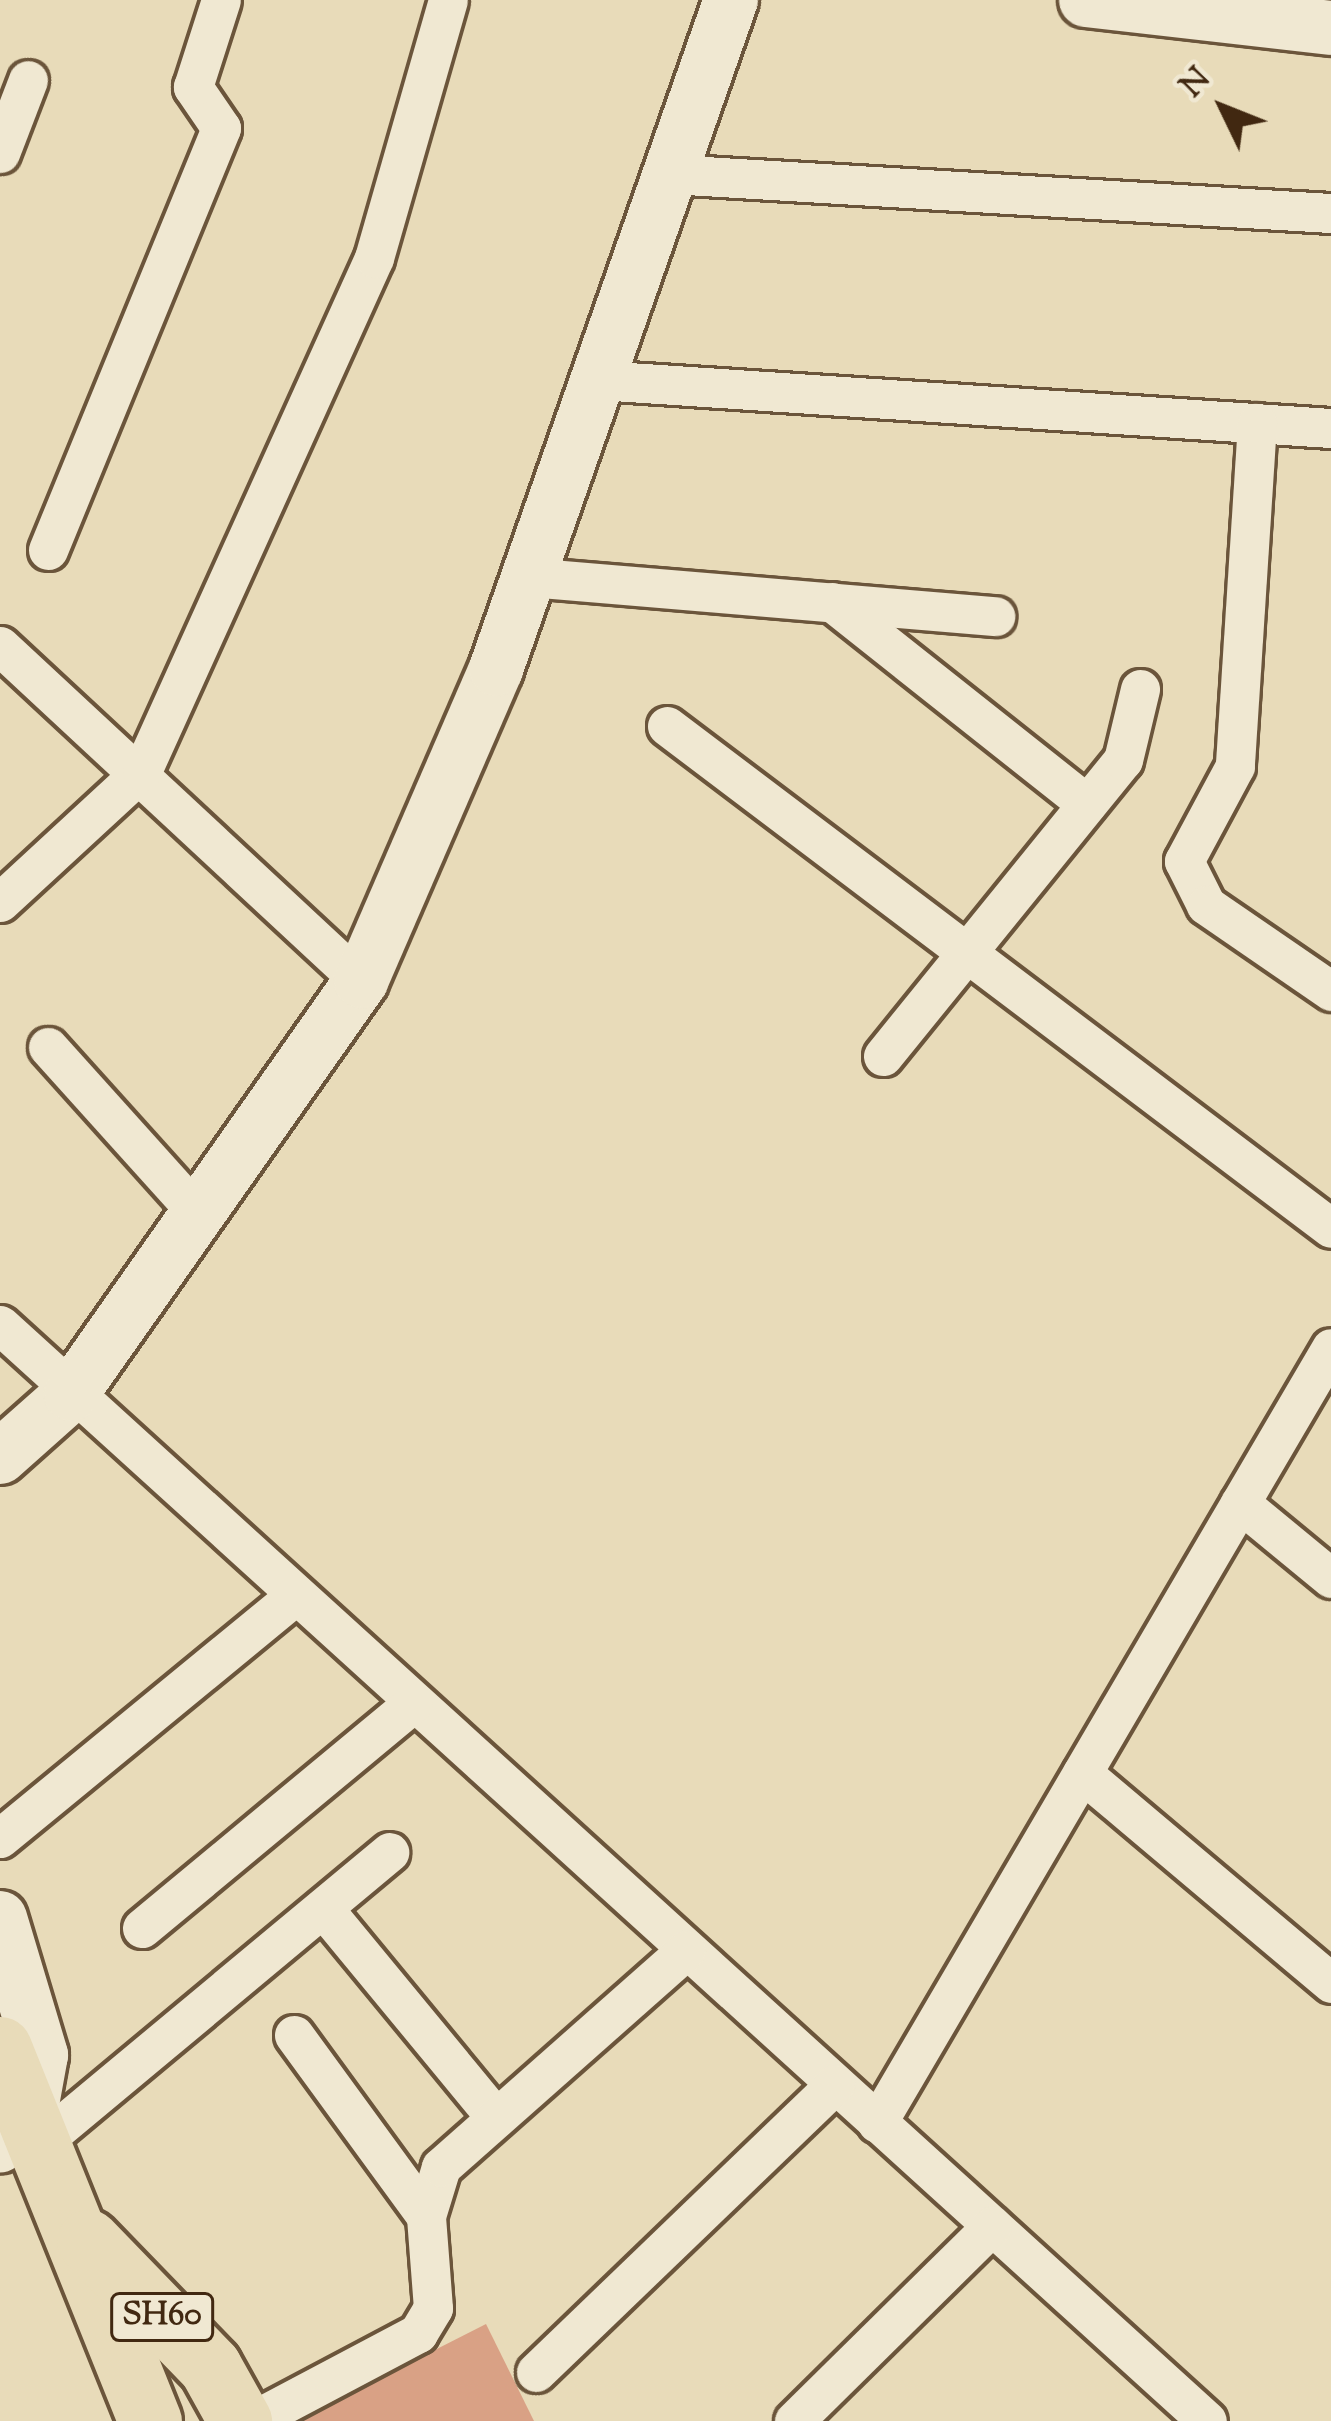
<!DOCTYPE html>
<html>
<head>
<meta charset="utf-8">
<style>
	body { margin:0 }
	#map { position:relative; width:1331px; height:2421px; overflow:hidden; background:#e8dbb9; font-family:"Sorts Mill Goudy",serif }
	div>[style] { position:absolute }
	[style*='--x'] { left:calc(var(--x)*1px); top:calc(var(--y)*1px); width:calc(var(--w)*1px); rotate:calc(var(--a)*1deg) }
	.building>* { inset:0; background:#d9a185 }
	.roads { filter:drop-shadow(3px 0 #6b553b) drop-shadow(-3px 0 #6b553b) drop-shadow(0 3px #6b553b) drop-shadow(0 -3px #6b553b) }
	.street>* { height:39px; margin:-19.5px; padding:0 19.5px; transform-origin:19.5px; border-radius:19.5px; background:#f0e8d2 }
	.secondary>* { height:54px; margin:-27px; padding:0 27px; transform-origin:27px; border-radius:27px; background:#f0e8d2 }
	.primary>* { height:63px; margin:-31.5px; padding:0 31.5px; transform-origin:31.5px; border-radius:31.5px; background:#e8dbb9 }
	span { translate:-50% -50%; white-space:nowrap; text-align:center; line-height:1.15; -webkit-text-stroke:12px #f0e8d2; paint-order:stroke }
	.shield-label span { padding:3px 9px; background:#f0e8d2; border:3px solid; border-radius:9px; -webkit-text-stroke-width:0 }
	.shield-label { font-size:33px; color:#412811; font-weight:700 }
	.north { position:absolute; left:1163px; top:48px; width:120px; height:120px; -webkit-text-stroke:9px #f0e8d2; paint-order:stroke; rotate:313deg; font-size:33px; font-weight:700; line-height:48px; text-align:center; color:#412811 }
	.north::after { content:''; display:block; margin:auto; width:42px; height:54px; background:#412811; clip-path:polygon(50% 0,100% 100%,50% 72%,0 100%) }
</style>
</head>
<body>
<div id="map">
	<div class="building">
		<i style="clip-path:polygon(486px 2324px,534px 2421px,295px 2421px)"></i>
	</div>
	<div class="roads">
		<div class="street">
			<i style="--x:0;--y:153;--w:78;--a:-69"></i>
			<i style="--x:670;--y:174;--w:662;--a:3.38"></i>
			<i style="--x:598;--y:380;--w:735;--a:3.75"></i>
			<i style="--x:1257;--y:423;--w:344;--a:93.7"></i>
			<i style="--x:1235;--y:766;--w:108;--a:118.2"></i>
			<i style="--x:1184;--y:861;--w:49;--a:63.4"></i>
			<i style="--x:1206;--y:905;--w:152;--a:34.5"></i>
			<i style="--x:48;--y:550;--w:456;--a:-67.7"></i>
			<i style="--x:221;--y:128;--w:50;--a:-124.3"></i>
			<i style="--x:193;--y:87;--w:91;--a:-72.2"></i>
			<i style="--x:528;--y:577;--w:469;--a:4.8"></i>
			<i style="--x:832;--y:602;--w:325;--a:38.4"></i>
			<i style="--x:0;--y:646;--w:492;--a:42.9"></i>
			<i style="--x:667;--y:726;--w:832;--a:37.09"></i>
			<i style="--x:0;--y:902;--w:193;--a:-42.7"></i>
			<i style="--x:142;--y:771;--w:563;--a:-65.67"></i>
			<i style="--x:374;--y:258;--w:268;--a:-74"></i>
			<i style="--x:48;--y:1047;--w:227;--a:48"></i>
			<i style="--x:883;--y:1056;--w:381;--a:-51"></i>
			<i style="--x:1123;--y:760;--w:73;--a:-76.5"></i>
			<i style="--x:0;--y:1325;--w:1630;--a:42.24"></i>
			<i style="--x:1240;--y:1503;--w:118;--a:39.5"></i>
			<i style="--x:1082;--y:1773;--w:326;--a:40.1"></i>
			<i style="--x:0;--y:1838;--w:382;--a:-39.4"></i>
			<i style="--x:323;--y:1908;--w:272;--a:50.5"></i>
			<i style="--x:142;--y:1928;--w:352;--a:-39.7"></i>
			<i style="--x:294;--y:2035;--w:224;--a:53.9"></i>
			<i style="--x:877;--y:2123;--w:898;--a:-59.64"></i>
			<i style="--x:39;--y:2144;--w:456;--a:-39.8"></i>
			<i style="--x:536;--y:2372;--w:415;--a:-43.9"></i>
			<i style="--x:252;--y:2421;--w:188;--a:-27.9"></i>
			<i style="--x:418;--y:2333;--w:29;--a:-59"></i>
			<i style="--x:433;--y:2308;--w:92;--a:-94.4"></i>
			<i style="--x:426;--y:2216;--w:51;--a:-73"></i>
			<i style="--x:441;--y:2167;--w:327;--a:-41.5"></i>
			<i style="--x:794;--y:2421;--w:278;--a:-44.6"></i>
		</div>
		<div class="secondary">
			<i style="--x:1086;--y:0;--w:247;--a:6.5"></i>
			<i style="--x:0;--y:1457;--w:95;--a:-41.6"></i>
			<i style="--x:71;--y:1394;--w:505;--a:-54.92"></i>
			<i style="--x:361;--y:981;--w:340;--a:-66.6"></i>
			<i style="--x:496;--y:669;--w:709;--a:-70.65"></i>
			<i style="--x:0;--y:1918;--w:143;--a:73.3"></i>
			<i style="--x:41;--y:2055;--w:67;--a:100.3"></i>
			<i style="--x:29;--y:2121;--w:38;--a:140"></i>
		</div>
		<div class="primary">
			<i style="--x:0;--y:2048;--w:402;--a:68.1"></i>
			<i style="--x:88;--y:2241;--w:175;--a:45.9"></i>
			<i style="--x:210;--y:2367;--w:62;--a:60.9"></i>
		</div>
	</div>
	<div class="shield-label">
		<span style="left:162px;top:2317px">SH60</span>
	</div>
	<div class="north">N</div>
</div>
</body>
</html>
